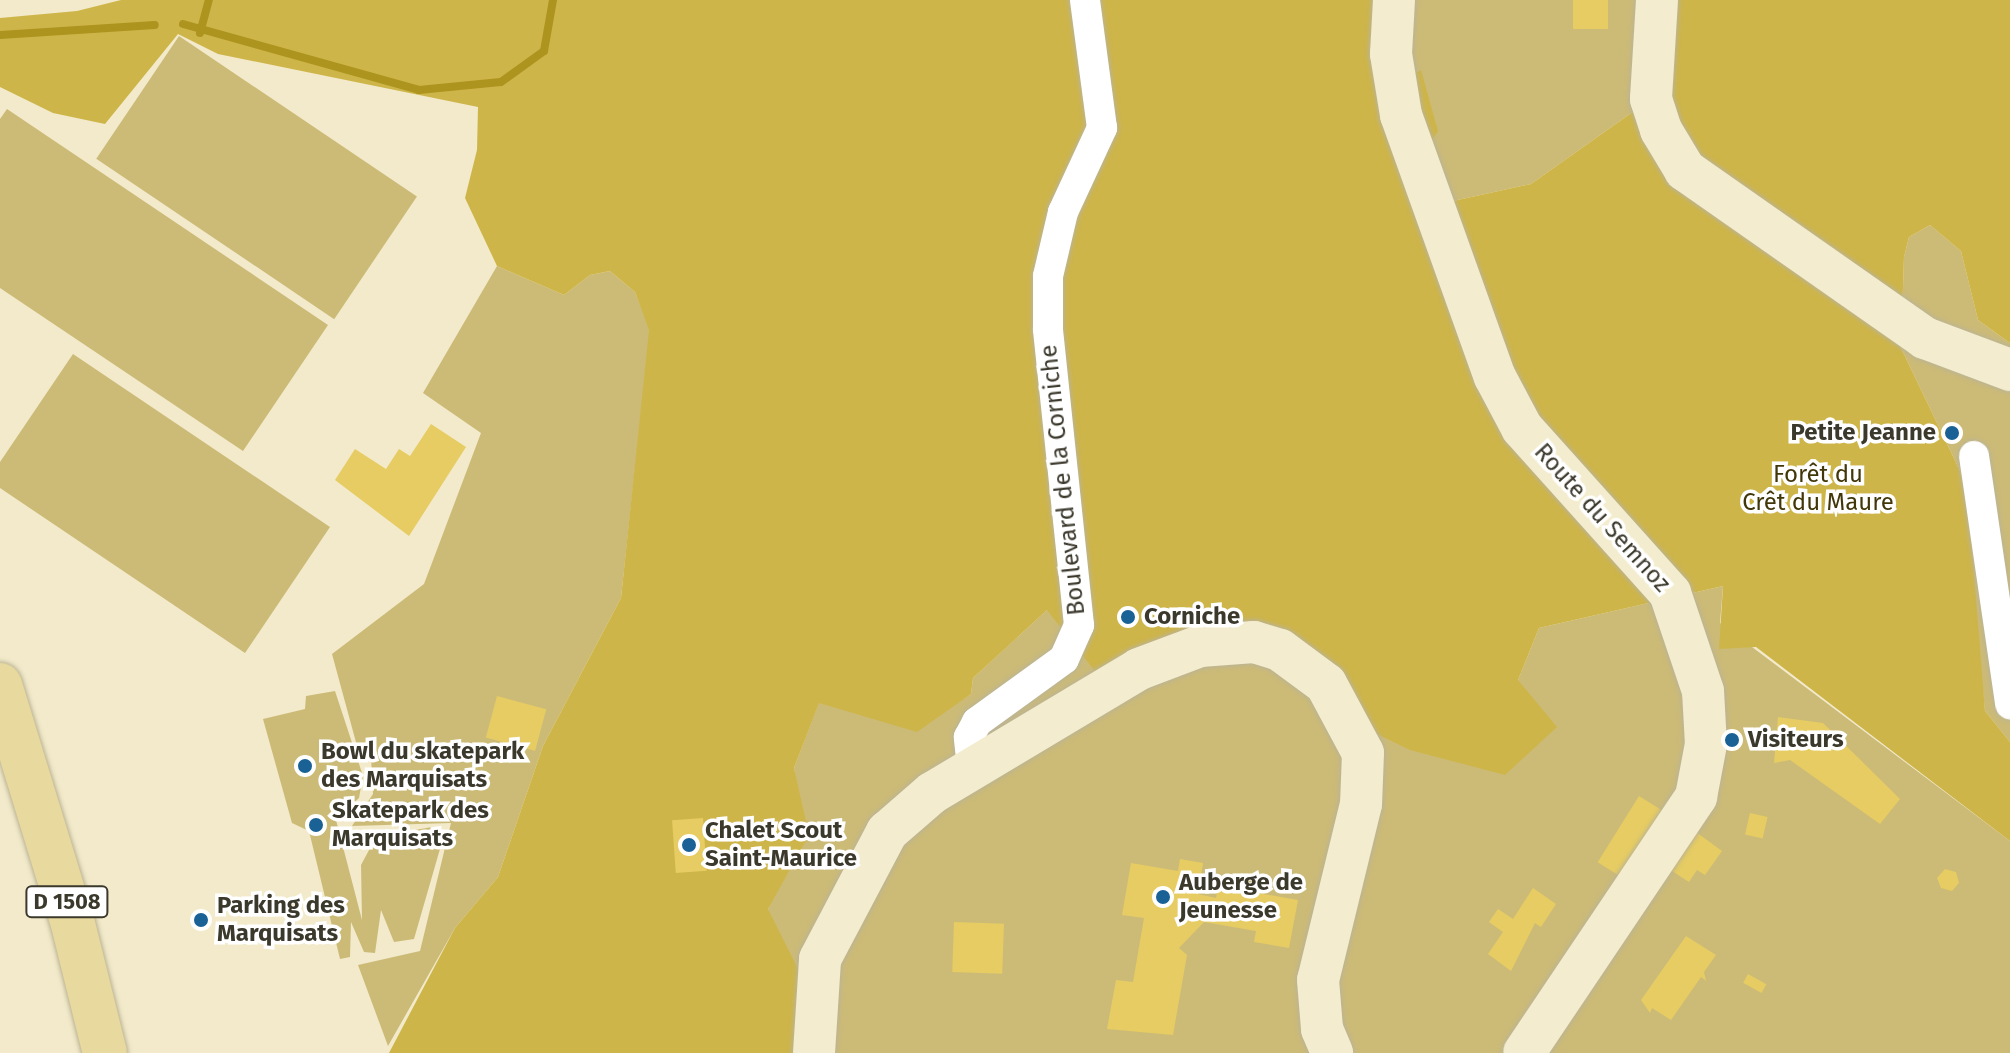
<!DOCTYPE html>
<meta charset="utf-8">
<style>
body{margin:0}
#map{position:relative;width:2010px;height:1053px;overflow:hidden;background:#f2eaca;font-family:"Fira Sans",sans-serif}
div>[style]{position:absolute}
.green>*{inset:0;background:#cb7;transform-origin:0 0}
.forest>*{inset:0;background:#ceb549}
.stream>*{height:8px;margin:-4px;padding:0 4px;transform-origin:4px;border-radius:4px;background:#ad941f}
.building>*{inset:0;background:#e6cc62;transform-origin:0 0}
.roads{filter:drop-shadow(0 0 2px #bbb495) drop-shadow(0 0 2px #bbb495)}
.street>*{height:30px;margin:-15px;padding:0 15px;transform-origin:15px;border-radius:15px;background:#fff}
.secondary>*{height:42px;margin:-21px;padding:0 21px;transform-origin:21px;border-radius:21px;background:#f3ecce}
.primary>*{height:44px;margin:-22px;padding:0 22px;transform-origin:22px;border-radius:22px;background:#e8d99e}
.dots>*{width:22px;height:22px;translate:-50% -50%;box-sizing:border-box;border:4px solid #fff;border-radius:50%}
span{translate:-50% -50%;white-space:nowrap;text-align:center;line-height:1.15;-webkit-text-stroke:7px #fff;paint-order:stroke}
.shield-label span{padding:2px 6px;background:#fff;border:2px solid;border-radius:6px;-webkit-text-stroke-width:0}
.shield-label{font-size:22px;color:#3b382c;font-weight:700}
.poi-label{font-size:24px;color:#3b382c;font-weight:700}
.right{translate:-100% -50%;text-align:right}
.left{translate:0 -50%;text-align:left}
.park-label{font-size:24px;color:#423709}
.street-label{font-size:24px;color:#3b382c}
</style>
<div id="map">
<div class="green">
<div style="clip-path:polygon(1406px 0,1657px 0,1651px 99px,1531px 184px,1444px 203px,1425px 150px,1421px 71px,1408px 78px)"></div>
<div style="left:179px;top:36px;width:287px;height:148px;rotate:34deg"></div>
<div style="clip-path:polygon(7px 109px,328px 325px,243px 451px,0 288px,0 119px)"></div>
<div style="clip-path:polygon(1930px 225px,1961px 251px,1978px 320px,2010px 343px,2010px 742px,1985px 711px,1960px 471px,1901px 348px,1904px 257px,1909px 237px)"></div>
<div style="clip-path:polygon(497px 266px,564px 295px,590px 275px,610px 271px,635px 292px,650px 330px,621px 598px,543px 746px,498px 877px,455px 928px,388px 1046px,358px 965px,420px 951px,451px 823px,352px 826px,373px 794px,371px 757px,357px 746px,332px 654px,424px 584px,481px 433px,423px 393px)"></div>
<div style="clip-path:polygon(73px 354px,330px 527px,245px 653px,0 488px,0 462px)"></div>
<div style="clip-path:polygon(1723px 586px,1720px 623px,2010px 841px,2010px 1053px,795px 1053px,768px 909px,784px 873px,798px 799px,794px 768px,819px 702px,957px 703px,971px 694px,973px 678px,1048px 609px,1189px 640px,1518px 680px,1539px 628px)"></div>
<div style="clip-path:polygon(335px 691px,363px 776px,359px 798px,336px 820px,362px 920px,361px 865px,376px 837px,432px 827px,444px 835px,414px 939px,394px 942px,381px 910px,375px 953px,364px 952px,351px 922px,350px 957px,340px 959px,309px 831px,292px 823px,263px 719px,305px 709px,306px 696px)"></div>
</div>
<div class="forest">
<div style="clip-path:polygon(121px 0,1406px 0,1409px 77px,1421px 70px,1438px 131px,1426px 150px,1444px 203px,1531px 184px,1651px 99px,1657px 0,2010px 0,2010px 343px,1978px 320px,1961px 251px,1930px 225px,1909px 237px,1904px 257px,1901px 348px,1960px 471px,1969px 510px,1985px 711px,2010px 742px,2010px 841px,1756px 647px,1719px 649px,1723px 586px,1539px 628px,1518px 680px,1557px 727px,1505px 775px,1410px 750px,1375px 733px,1295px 642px,1105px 684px,1047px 610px,973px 678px,971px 694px,917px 732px,819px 703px,794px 768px,809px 835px,768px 909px,799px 971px,795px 1053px,389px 1053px,455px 928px,498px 877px,543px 746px,621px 598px,649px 330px,635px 292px,610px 271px,590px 275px,564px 295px,497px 266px,465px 198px,477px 150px,478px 107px,218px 54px,178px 34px,105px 124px,53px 113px,0 87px,0 18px,77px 11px)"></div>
</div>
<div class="stream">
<div style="left:183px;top:24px;width:245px;rotate:15.6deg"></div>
<div style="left:419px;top:90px;width:82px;rotate:-5.6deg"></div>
<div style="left:501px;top:82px;width:53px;rotate:-35.8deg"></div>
<div style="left:544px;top:51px;width:52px;rotate:-80deg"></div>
<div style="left:200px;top:33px;width:34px;rotate:-75deg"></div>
<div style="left:0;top:35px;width:155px;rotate:-3.7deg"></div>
</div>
<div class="building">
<div style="left:1573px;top:0;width:35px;height:29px"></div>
<div style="clip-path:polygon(431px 424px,466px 447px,409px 536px,335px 480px,355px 449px,386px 469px,399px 449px,410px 456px)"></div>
<div style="left:1131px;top:607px;width:15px;height:15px;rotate:62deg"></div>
<div style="left:497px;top:696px;width:51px;height:43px;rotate:15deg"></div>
<div style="clip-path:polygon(1778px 717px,1823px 723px,1900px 799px,1880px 824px,1790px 760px,1774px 763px)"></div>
<div style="left:1639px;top:796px;width:36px;height:78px;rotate:32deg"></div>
<div style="left:1750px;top:813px;width:18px;height:22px;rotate:13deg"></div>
<div style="left:703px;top:818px;width:53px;height:31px;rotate:86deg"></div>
<div style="clip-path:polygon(1696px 832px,1722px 851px,1705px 875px,1697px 870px,1689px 882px,1669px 869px)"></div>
<div style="clip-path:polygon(1180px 859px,1203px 863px,1198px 894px,1216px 898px,1218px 886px,1298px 900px,1289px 948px,1254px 942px,1256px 931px,1204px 922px,1179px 948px,1187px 955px,1173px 1035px,1107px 1029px,1116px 980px,1133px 982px,1144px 918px,1122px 915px,1131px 863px,1178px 871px)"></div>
<div style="clip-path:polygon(1945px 869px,1956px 872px,1959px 883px,1952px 891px,1941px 888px,1937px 878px)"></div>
<div style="clip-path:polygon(1533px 888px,1556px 904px,1541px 927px,1535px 923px,1511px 971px,1488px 954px,1503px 932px,1489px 922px,1498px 909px,1513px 919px)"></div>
<div style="left:954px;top:922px;width:50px;height:50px;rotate:2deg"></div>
<div style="clip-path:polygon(1686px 936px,1716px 955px,1704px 972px,1706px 981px,1701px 977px,1671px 1020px,1652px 1008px,1650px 1013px,1641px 1000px)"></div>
<div style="left:1748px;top:974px;width:21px;height:10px;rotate:29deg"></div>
</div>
<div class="roads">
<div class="street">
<div style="left:1974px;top:456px;width:251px;rotate:81.7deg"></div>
<div style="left:972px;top:768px;width:31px;rotate:-96deg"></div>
<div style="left:969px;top:737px;width:17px;rotate:-62deg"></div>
<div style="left:977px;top:722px;width:107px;rotate:-35.9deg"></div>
<div style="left:1064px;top:659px;width:37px;rotate:-66deg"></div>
<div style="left:1079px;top:625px;width:298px;rotate:-96deg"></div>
<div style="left:1048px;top:329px;width:53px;rotate:-90deg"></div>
<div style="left:1048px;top:276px;width:66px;rotate:-76.8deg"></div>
<div style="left:1063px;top:212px;width:93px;rotate:-65.1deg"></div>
<div style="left:1102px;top:128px;width:129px;rotate:-97.6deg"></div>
</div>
<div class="secondary">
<div style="left:1394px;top:0;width:54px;rotate:93.2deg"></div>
<div style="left:1391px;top:54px;width:62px;rotate:80.7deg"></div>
<div style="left:1401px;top:115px;width:278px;rotate:70.3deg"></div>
<div style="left:1495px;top:377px;width:58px;rotate:62.1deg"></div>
<div style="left:1522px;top:428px;width:222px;rotate:48.1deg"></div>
<div style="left:1670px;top:593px;width:103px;rotate:71.4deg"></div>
<div style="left:1703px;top:691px;width:53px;rotate:86.8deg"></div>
<div style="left:1706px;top:744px;width:54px;rotate:100.7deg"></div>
<div style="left:1696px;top:797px;width:308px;rotate:123.9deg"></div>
<div style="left:1657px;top:0;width:99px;rotate:93.5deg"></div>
<div style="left:1651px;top:99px;width:33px;rotate:72deg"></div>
<div style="left:1661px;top:130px;width:47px;rotate:59deg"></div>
<div style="left:1685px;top:170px;width:293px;rotate:35deg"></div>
<div style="left:1925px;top:338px;width:91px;rotate:20.6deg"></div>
<div style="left:814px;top:1053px;width:94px;rotate:-86.3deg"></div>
<div style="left:820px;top:959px;width:144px;rotate:-62.2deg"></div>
<div style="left:887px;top:832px;width:60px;rotate:-40.9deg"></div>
<div style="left:932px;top:793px;width:241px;rotate:-30.9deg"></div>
<div style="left:1139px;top:669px;width:65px;rotate:-20.7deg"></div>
<div style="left:1200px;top:646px;width:54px;rotate:-4.2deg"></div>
<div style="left:1254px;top:642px;width:27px;rotate:17deg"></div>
<div style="left:1280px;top:650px;width:57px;rotate:36.5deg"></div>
<div style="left:1326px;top:684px;width:78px;rotate:61.8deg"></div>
<div style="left:1363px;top:753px;width:51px;rotate:92.2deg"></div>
<div style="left:1361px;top:804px;width:181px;rotate:103.7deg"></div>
<div style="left:1318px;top:980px;width:49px;rotate:85.3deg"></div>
<div style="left:1322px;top:1029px;width:26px;rotate:67deg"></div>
</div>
<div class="primary">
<div style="left:0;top:685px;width:246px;rotate:73deg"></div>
<div style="left:72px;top:920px;width:137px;rotate:76.1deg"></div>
</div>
</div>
<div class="dots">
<div style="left:1952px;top:433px;background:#1a6195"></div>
<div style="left:1128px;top:617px;background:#1a6195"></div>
<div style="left:1732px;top:740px;background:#1a6195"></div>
<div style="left:305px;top:766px;background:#1a6195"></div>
<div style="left:316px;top:825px;background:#1a6195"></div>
<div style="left:689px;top:845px;background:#1a6195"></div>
<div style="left:1163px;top:897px;background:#1a6195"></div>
<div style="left:201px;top:920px;background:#1a6195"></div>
</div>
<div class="shield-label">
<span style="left:67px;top:902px">D 1508</span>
</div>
<div class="poi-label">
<span class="right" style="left:1936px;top:433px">Petite Jeanne</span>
<span class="left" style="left:1144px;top:617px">Corniche</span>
<span class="left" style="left:1748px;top:740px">Visiteurs</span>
<span class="left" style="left:321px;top:766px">Bowl du skatepark<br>des Marquisats</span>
<span class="left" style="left:332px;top:825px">Skatepark des<br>Marquisats</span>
<span class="left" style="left:705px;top:845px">Chalet Scout<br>Saint-Maurice</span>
<span class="left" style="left:1179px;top:897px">Auberge de<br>Jeunesse</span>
<span class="left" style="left:217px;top:920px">Parking des<br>Marquisats</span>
</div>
<div class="park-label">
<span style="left:1818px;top:489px">Forêt du<br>Crêt du Maure</span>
</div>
<div class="street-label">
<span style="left:1063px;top:480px;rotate:-96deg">Boulevard de la Corniche</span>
<span style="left:1602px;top:518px;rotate:48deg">Route du Semnoz</span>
</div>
</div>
